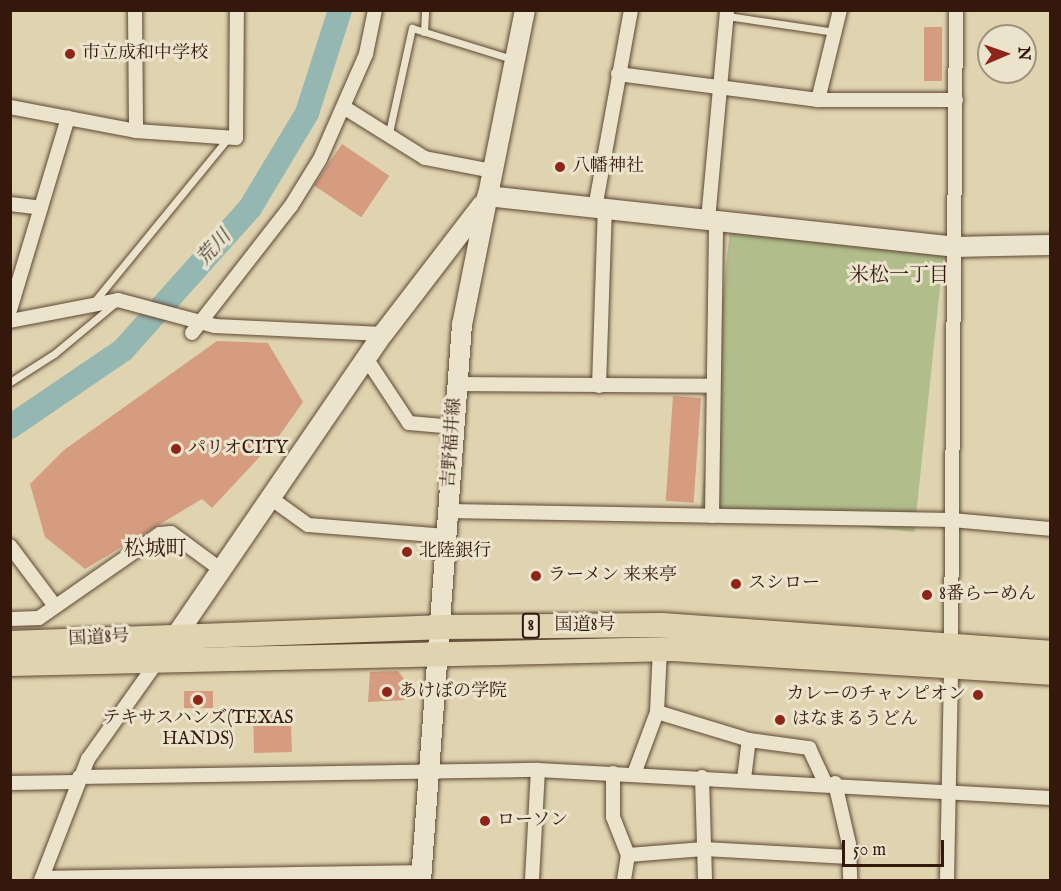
<!DOCTYPE html>
<meta charset="utf-8">
<style>
body{margin:0}
#map{position:relative;width:1061px;height:891px;overflow:hidden;background:#e0d4b0;font-family:"IM FELL English","Noto Serif JP",serif}
div>[style]{position:absolute}
.green>*{inset:0;background:#b2bd8c;transform-origin:0 0}
.river>*{height:24px;margin:-12px;padding:0 12px;transform-origin:12px;border-radius:12px;background:#95b7b2}
.building>*{inset:0;background:#d59c80;transform-origin:0 0}
.roads{filter:drop-shadow(0 0 2px #5e4734) drop-shadow(0 0 2px #5e4734)}
.lane>*{height:7px;margin:-3.5px;padding:0 3.5px;transform-origin:3.5px;border-radius:3.5px;background:#ebe3cc}
.street>*{height:14px;margin:-7px;padding:0 7px;transform-origin:7px;border-radius:7px;background:#ebe3cc}
.secondary>*{height:20px;margin:-10px;padding:0 10px;transform-origin:10px;border-radius:10px;background:#ebe3cc}
.highway>*{height:24px;margin:-12px;padding:0 12px;transform-origin:12px;border-radius:12px;background:#e0d4b0}
.dots>*{width:16px;height:16px;translate:-50% -50%;box-sizing:border-box;border:3px solid #ebe3cc;border-radius:50%}
span{translate:-50% -50%;white-space:nowrap;text-align:center;line-height:1.15;-webkit-text-stroke:6px #ebe3cc;paint-order:stroke}
.shield-label span{padding:2px 4px;background:#ebe3cc;border:2px solid;border-radius:4px;-webkit-text-stroke-width:0}
.shield-label{font-size:16px;color:#33180b;font-weight:700}
.poi-label{font-size:18px;color:#33180b}
.left{translate:0 -50%;text-align:left}
.right{translate:-100% -50%;text-align:right}
.street-label{font-size:18px;color:#33180b}
.water-label{font-size:20px;color:#50483d;font-style:italic}
.neighbourhood-label{font-size:20px;color:#33180b}
.quarter-label{font-size:21px;color:#33180b}
.frame{position:absolute;inset:0;border:12px solid #33180b;pointer-events:none}
.north{position:absolute;left:977px;top:24px;width:60px;height:60px;box-sizing:border-box;background:#ebe3cc;border:2px solid #a1927f;border-radius:50%;rotate:88deg;font-size:16px;font-weight:700;line-height:24px;text-align:center;color:#33180b}
.north::after{content:'';display:block;margin:auto;width:21px;height:27px;background:#8f2418;clip-path:polygon(50% 0,100% 100%,50% 72%,0 100%)}
.scale{position:absolute;left:842px;top:840px;width:102px;height:27px;box-sizing:border-box;border:3px solid #33180b;border-top:0;padding-left:8px;font-size:18px;line-height:21px;white-space:nowrap;color:#33180b;-webkit-text-stroke:4px #ebe3cc;paint-order:stroke}
</style>
<div id="map">
<div class="green">
<div style="left:730px;top:229px;width:215px;height:282px;rotate:6deg"></div>
</div>
<div class="river">
<div style="left:10px;top:427px;width:137px;rotate:-34.3deg"></div>
<div style="left:123px;top:350px;width:191px;rotate:-48.2deg"></div>
<div style="left:250px;top:208px;width:111px;rotate:-59deg"></div>
<div style="left:307px;top:113px;width:108px;rotate:-72.2deg"></div>
</div>
<div class="building">
<div style="left:924px;top:27px;width:18px;height:54px"></div>
<div style="left:342px;top:144px;width:57px;height:50px;rotate:34deg"></div>
<div style="clip-path:polygon(217px 341px,268px 343px,303px 402px,279px 436px,212px 508px,202px 499px,85px 569px,45px 537px,30px 484px,64px 450px)"></div>
<div style="left:673px;top:396px;width:28px;height:105px;rotate:4deg"></div>
<div style="clip-path:polygon(398px 671px,407px 683px,407px 700px,368px 702px,370px 672px)"></div>
<div style="left:213px;top:691px;width:17px;height:29px;rotate:90deg"></div>
<div style="clip-path:polygon(277px 710px,291px 726px,292px 752px,254px 753px,253px 711px)"></div>
</div>
<div class="roads">
<div class="lane">
<div style="left:727px;top:16px;width:109px;rotate:8.4deg"></div>
<div style="left:424px;top:32px;width:22px;rotate:-87deg"></div>
<div style="left:388px;top:137px;width:112px;rotate:-77.6deg"></div>
<div style="left:412px;top:28px;width:105px;rotate:17.2deg"></div>
<div style="left:93px;top:303px;width:212px;rotate:-50.7deg"></div>
<div style="left:10px;top:382px;width:52px;rotate:-32.5deg"></div>
<div style="left:54px;top:354px;width:78px;rotate:-39.8deg"></div>
</div>
<div class="street">
<div style="left:135px;top:10px;width:121px;rotate:89.5deg"></div>
<div style="left:618px;top:74px;width:202px;rotate:7.4deg"></div>
<div style="left:818px;top:100px;width:138px"></div>
<div style="left:818px;top:100px;width:93px;rotate:-76.3deg"></div>
<div style="left:10px;top:107px;width:128px;rotate:10.8deg"></div>
<div style="left:136px;top:131px;width:100px;rotate:4deg"></div>
<div style="left:236px;top:138px;width:128px;rotate:-89.6deg"></div>
<div style="left:345px;top:108px;width:94px;rotate:32deg"></div>
<div style="left:425px;top:158px;width:68px;rotate:11deg"></div>
<div style="left:10px;top:204px;width:31px;rotate:7deg"></div>
<div style="left:595px;top:208px;width:201px;rotate:-79.7deg"></div>
<div style="left:708px;top:220px;width:211px;rotate:-84.8deg"></div>
<div style="left:10px;top:310px;width:201px;rotate:-73.2deg"></div>
<div style="left:10px;top:321px;width:110px;rotate:-11deg"></div>
<div style="left:118px;top:300px;width:100px;rotate:15deg"></div>
<div style="left:215px;top:326px;width:168px;rotate:2.7deg"></div>
<div style="left:192px;top:333px;width:161px;rotate:-52.1deg"></div>
<div style="left:291px;top:206px;width:55px;rotate:-58.3deg"></div>
<div style="left:320px;top:159px;width:115px;rotate:-66.3deg"></div>
<div style="left:366px;top:54px;width:45px;rotate:-78.4deg"></div>
<div style="left:366px;top:358px;width:78px;rotate:56.5deg"></div>
<div style="left:409px;top:423px;width:46px;rotate:5deg"></div>
<div style="left:457px;top:384px;width:256px;rotate:0.4deg"></div>
<div style="left:599px;top:386px;width:177px;rotate:-88.1deg"></div>
<div style="left:269px;top:497px;width:48px;rotate:35.7deg"></div>
<div style="left:308px;top:525px;width:139px;rotate:4.5deg"></div>
<div style="left:449px;top:511px;width:503px;rotate:1.03deg"></div>
<div style="left:952px;top:520px;width:98px;rotate:5.2deg"></div>
<div style="left:712px;top:516px;width:295px;rotate:-89.2deg"></div>
<div style="left:10px;top:546px;width:75px;rotate:53.1deg"></div>
<div style="left:10px;top:619px;width:29px;rotate:-2deg"></div>
<div style="left:39px;top:618px;width:147px;rotate:-34.8deg"></div>
<div style="left:160px;top:534px;width:11px;rotate:-5deg"></div>
<div style="left:171px;top:533px;width:61px;rotate:36.3deg"></div>
<div style="left:951px;top:643px;width:633px;rotate:-89.55deg"></div>
<div style="left:657px;top:712px;width:96px;rotate:16.9deg"></div>
<div style="left:749px;top:740px;width:61px;rotate:7.6deg"></div>
<div style="left:809px;top:748px;width:38px;rotate:65deg"></div>
<div style="left:613px;top:773px;width:44px;rotate:90deg"></div>
<div style="left:613px;top:817px;width:41px;rotate:68.5deg"></div>
<div style="left:628px;top:855px;width:76px;rotate:-4.5deg"></div>
<div style="left:704px;top:849px;width:145px;rotate:3.2deg"></div>
<div style="left:634px;top:774px;width:66px;rotate:-69.6deg"></div>
<div style="left:657px;top:712px;width:63px;rotate:-87.3deg"></div>
<div style="left:79px;top:777px;width:459px;rotate:-0.9deg"></div>
<div style="left:538px;top:770px;width:513px;rotate:3.13deg"></div>
<div style="left:702px;top:777px;width:103px;rotate:88.3deg"></div>
<div style="left:744px;top:779px;width:39px;rotate:-83deg"></div>
<div style="left:10px;top:783px;width:66px;rotate:-0.9deg"></div>
<div style="left:835px;top:783px;width:63px;rotate:77.1deg"></div>
<div style="left:849px;top:844px;width:36px;rotate:88deg"></div>
<div style="left:42px;top:878px;width:380px;rotate:-0.9deg"></div>
<div style="left:41px;top:880px;width:130px;rotate:-68.8deg"></div>
<div style="left:88px;top:759px;width:123px;rotate:-54.6deg"></div>
<div style="left:532px;top:880px;width:110px;rotate:-86.9deg"></div>
<div style="left:624px;top:880px;width:25px;rotate:-81deg"></div>
<div style="left:947px;top:880px;width:216px;rotate:-88.9deg"></div>
</div>
<div class="secondary">
<div style="left:487px;top:196px;width:470px;rotate:6.2deg"></div>
<div style="left:954px;top:247px;width:96px;rotate:-1.2deg"></div>
<div style="left:169px;top:646px;width:378px;rotate:-55.6deg"></div>
<div style="left:383px;top:334px;width:163px;rotate:-52.5deg"></div>
<div style="left:421px;top:880px;width:557px;rotate:-85.78deg"></div>
<div style="left:462px;top:325px;width:321px;rotate:-78.7deg"></div>
</div>
<div class="highway">
<div style="left:10px;top:643px;width:429px;rotate:-2.1deg"></div>
<div style="left:439px;top:627px;width:223px;rotate:-0.5deg"></div>
<div style="left:662px;top:625px;width:389px;rotate:4.1deg"></div>
<div style="left:10px;top:664px;width:663px;rotate:-1.3deg"></div>
<div style="left:673px;top:649px;width:378px;rotate:3.6deg"></div>
</div>
</div>
<div class="dots">
<div style="left:70px;top:54px;background:#8f2418"></div>
<div style="left:560px;top:167px;background:#8f2418"></div>
<div style="left:176px;top:449px;background:#8f2418"></div>
<div style="left:407px;top:552px;background:#8f2418"></div>
<div style="left:536px;top:576px;background:#8f2418"></div>
<div style="left:736px;top:584px;background:#8f2418"></div>
<div style="left:927px;top:595px;background:#8f2418"></div>
<div style="left:387px;top:692px;background:#8f2418"></div>
<div style="left:978px;top:695px;background:#8f2418"></div>
<div style="left:198px;top:700px;background:#8f2418"></div>
<div style="left:780px;top:720px;background:#8f2418"></div>
<div style="left:485px;top:821px;background:#8f2418"></div>
</div>
<div class="shield-label">
<span style="left:531px;top:626px">8</span>
</div>
<div class="poi-label">
<span class="left" style="left:82px;top:54px">市立成和中学校</span>
<span class="left" style="left:572px;top:167px">八幡神社</span>
<span class="left" style="left:188px;top:449px">パリオCITY</span>
<span class="left" style="left:419px;top:552px">北陸銀行</span>
<span class="left" style="left:548px;top:576px">ラーメン 来来亭</span>
<span class="left" style="left:748px;top:584px">スシロー</span>
<span class="left" style="left:939px;top:595px">8番らーめん</span>
<span class="left" style="left:399px;top:692px">あけぼの学院</span>
<span class="right" style="left:966px;top:695px">カレーのチャンピオン</span>
<span style="left:198px;top:730px">テキサスハンズ(TEXAS<br>HANDS)</span>
<span class="left" style="left:792px;top:720px">はなまるうどん</span>
<span class="left" style="left:497px;top:821px">ローソン</span>
</div>
<div class="street-label">
<span style="left:453px;top:443px;rotate:-86deg">吉野福井線</span>
<span style="left:585px;top:626px">国道8号</span>
<span style="left:99px;top:639px;rotate:-3deg">国道8号</span>
</div>
<div class="water-label">
<span style="left:214px;top:248px;rotate:-48deg">荒川</span>
</div>
<div class="neighbourhood-label">
<span style="left:899px;top:275px">米松一丁目</span>
</div>
<div class="quarter-label">
<span style="left:155px;top:550px">松城町</span>
</div>
<div class="frame"></div>
<div class="north">N</div>
<div class="scale">50 m</div>
</div>
